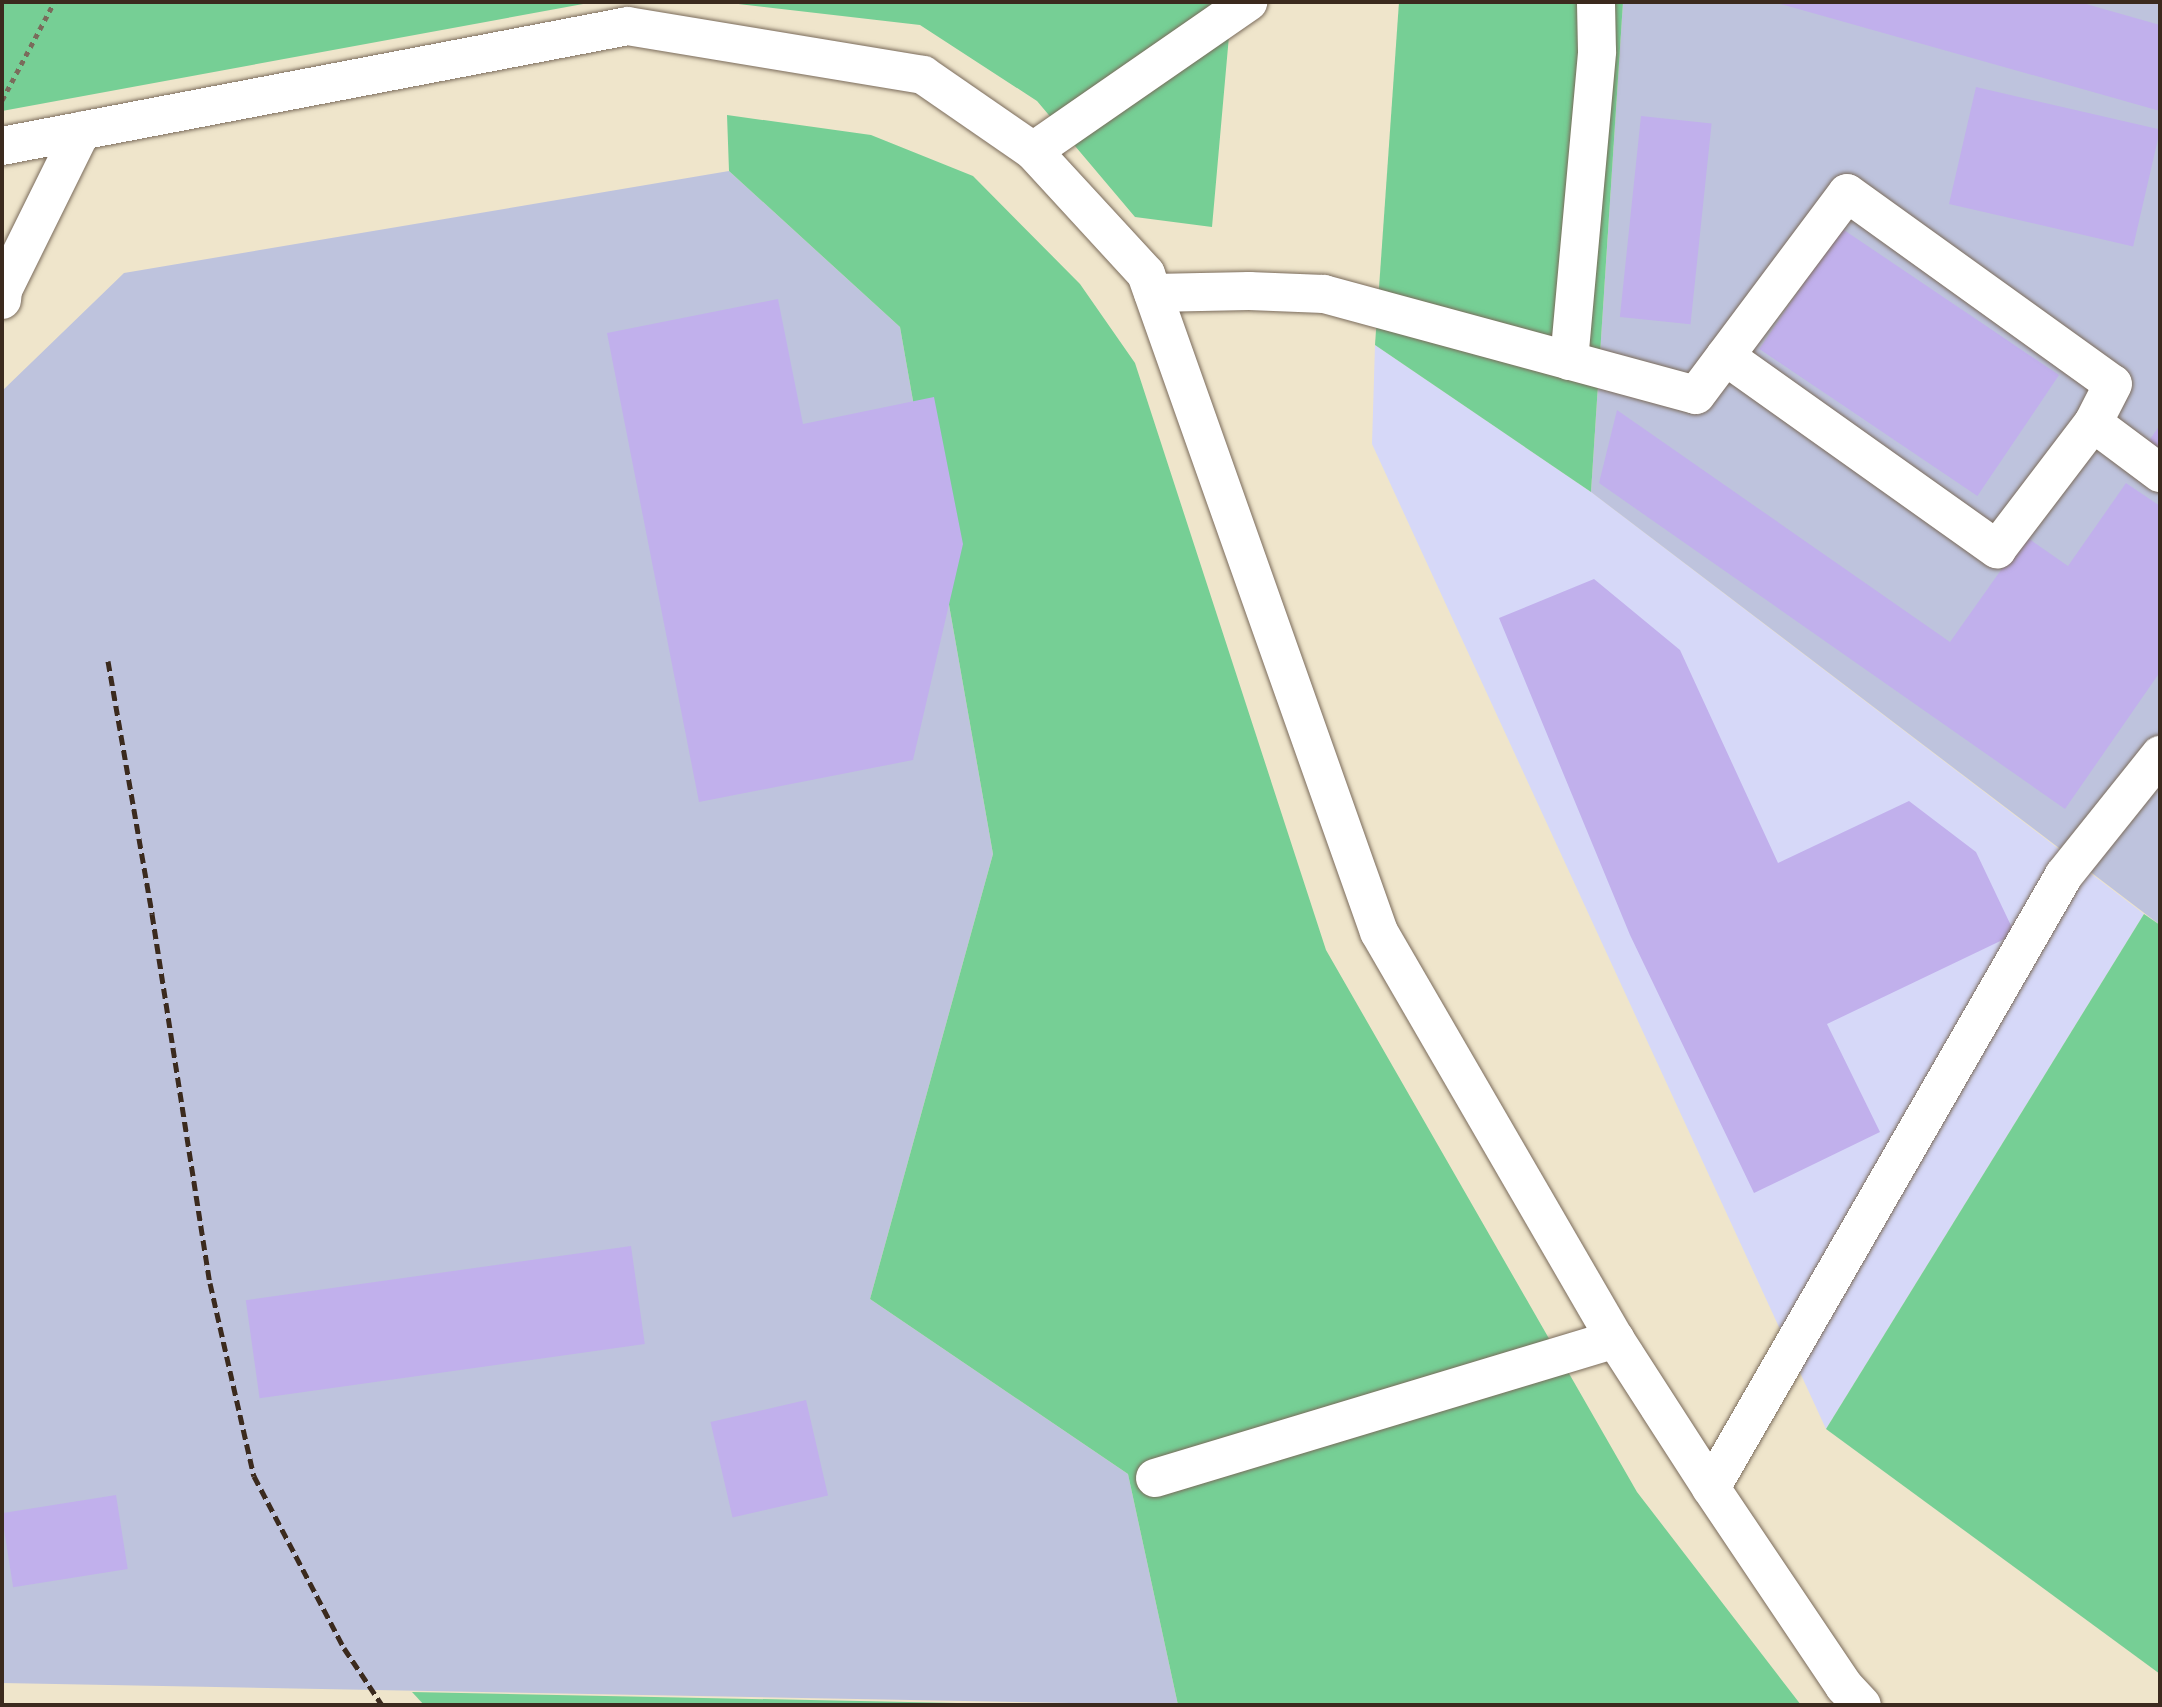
<!DOCTYPE html>
<style>
body{margin:0}
#map{position:relative;width:2162px;height:1707px;overflow:hidden;background:#efe5cb;font-family:Pangolin,sans-serif}
div>[style]{position:absolute}
.built>*{inset:0;background:#d6d8f8}
.industrial>*{inset:0;background:#bec3dd}
.green>*{inset:0;background:#76cf95}
.building>*{inset:0;background:#c1b0ec;transform-origin:0 0}
.path>*{height:4.5px;margin-top:-2.25px;transform-origin:0;background:repeating-linear-gradient(90deg,#7a6b5b 0 5px,transparent 0 10px)}
.roads{filter:drop-shadow(0 0 2px #7a6b5b) drop-shadow(0 0 2px #7a6b5b)}
.minor>*{height:38px;margin:-19px;padding:0 19px;transform-origin:19px;border-radius:19px;background:#fff}
.rail>*{height:5px;margin-top:-2.5px;transform-origin:0;background:repeating-linear-gradient(90deg,#3b2a1e 0 10px,transparent 0 15px)}
span{translate:-50% -50%;white-space:nowrap;text-align:center;line-height:1.15;-webkit-text-stroke:5px #f6f6f2;paint-order:stroke}
.frame{position:absolute;inset:0;border:4px solid #3b2a1e;pointer-events:none}
</style>
<div id="map">
<div class="built">
<div style="clip-path:polygon(1375px 345px,1591px 492px,2144px 914px,1826px 1429px,1372px 444px)"></div>
</div>
<div class="industrial">
<div style="clip-path:polygon(1623px 2px,2160px 2px,2160px 925px,1591px 492px)"></div>
<div style="clip-path:polygon(729px 171px,900px 327px,993px 854px,870px 1299px,1128px 1474px,1178px 1705px,2px 1683px,2px 391px,124px 273px)"></div>
</div>
<div class="green">
<div style="clip-path:polygon(2px 2px,594px 2px,2px 111px)"></div>
<div style="clip-path:polygon(721px 2px,1232px 2px,1212px 227px,1135px 217px,1037px 101px,920px 25px)"></div>
<div style="clip-path:polygon(1399px 2px,1623px 2px,1591px 492px,1375px 345px)"></div>
<div style="clip-path:polygon(727px 115px,871px 135px,973px 176px,1080px 284px,1135px 363px,1326px 950px,1637px 1492px,1801px 1705px,1178px 1705px,1128px 1474px,870px 1299px,993px 854px,900px 327px,729px 171px)"></div>
<div style="clip-path:polygon(2144px 914px,2160px 925px,2160px 1674px,1826px 1429px)"></div>
<div style="clip-path:polygon(412px 1692px,1051px 1705px,424px 1705px)"></div>
</div>
<div class="building">
<div style="clip-path:polygon(1774px 2px,2079px 2px,2160px 25px,2160px 111px)"></div>
<div style="left:1976px;top:87px;width:189px;height:120px;rotate:13deg"></div>
<div style="left:1641px;top:116px;width:71px;height:202px;rotate:6deg"></div>
<div style="left:1841px;top:228px;width:263px;height:146px;rotate:34deg"></div>
<div style="clip-path:polygon(778px 299px,803px 424px,934px 397px,963px 544px,913px 760px,699px 802px,607px 333px)"></div>
<div style="clip-path:polygon(1617px 410px,1950px 642px,2025px 536px,2068px 566px,2126px 483px,2160px 506px,2160px 672px,2065px 809px,1599px 483px)"></div>
<div style="clip-path:polygon(2160px 425px,2160px 455px,2146px 445px)"></div>
<div style="clip-path:polygon(1594px 579px,1680px 650px,1778px 863px,1909px 801px,1976px 852px,2015px 934px,1827px 1024px,1880px 1132px,1754px 1193px,1630px 935px,1499px 618px)"></div>
<div style="left:631px;top:1246px;width:99px;height:389px;rotate:82deg"></div>
<div style="left:806px;top:1400px;width:98px;height:98px;rotate:77deg"></div>
<div style="left:116px;top:1495px;width:75px;height:116px;rotate:81deg"></div>
</div>
<div class="path">
<div style="left:2px;top:100px;width:111px;rotate:-62deg"></div>
</div>
<div class="roads">
<div class="minor">
<div style="left:2px;top:146px;width:637px;rotate:-10.85deg"></div>
<div style="left:628px;top:26px;width:299px;rotate:9.4deg"></div>
<div style="left:923px;top:75px;width:134px;rotate:34.6deg"></div>
<div style="left:1033px;top:151px;width:167px;rotate:47.4deg"></div>
<div style="left:1146px;top:274px;width:698px;rotate:70.5deg"></div>
<div style="left:1379px;top:932px;width:470px;rotate:59.9deg"></div>
<div style="left:1615px;top:1339px;width:177px;rotate:57.2deg"></div>
<div style="left:1711px;top:1488px;width:239px;rotate:56.1deg"></div>
<div style="left:1844px;top:1686px;width:26px;rotate:47deg"></div>
<div style="left:1033px;top:151px;width:262px;rotate:-34.7deg"></div>
<div style="left:1153px;top:293px;width:96px;rotate:-1.2deg"></div>
<div style="left:1249px;top:291px;width:75px;rotate:2.3deg"></div>
<div style="left:1324px;top:294px;width:385px;rotate:15.2deg"></div>
<div style="left:1696px;top:395px;width:252px;rotate:-53.2deg"></div>
<div style="left:1847px;top:193px;width:327px;rotate:35.7deg"></div>
<div style="left:2113px;top:384px;width:44px;rotate:117.1deg"></div>
<div style="left:2093px;top:423px;width:84px;rotate:36.7deg"></div>
<div style="left:2px;top:300px;width:10px;rotate:-84deg"></div>
<div style="left:3px;top:290px;width:178px;rotate:-63.7deg"></div>
<div style="left:1725px;top:356px;width:334px;rotate:35.4deg"></div>
<div style="left:1997px;top:549px;width:158px;rotate:-52.7deg"></div>
<div style="left:1569px;top:361px;width:311px;rotate:-84.8deg"></div>
<div style="left:1597px;top:51px;width:49px;rotate:-91.2deg"></div>
<div style="left:1155px;top:1478px;width:481px;rotate:-16.8deg"></div>
<div style="left:1711px;top:1488px;width:707px;rotate:-60.06deg"></div>
<div style="left:2064px;top:875px;width:154px;rotate:-51.3deg"></div>
</div>
</div>
<div class="rail">
<div style="left:108px;top:661px;width:257px;rotate:80.1deg"></div>
<div style="left:152px;top:914px;width:374px;rotate:81.1deg"></div>
<div style="left:210px;top:1283px;width:198px;rotate:77.2deg"></div>
<div style="left:254px;top:1476px;width:194px;rotate:62.4deg"></div>
<div style="left:344px;top:1648px;width:69px;rotate:56.3deg"></div>
</div>
<div class="frame"></div>
</div>
